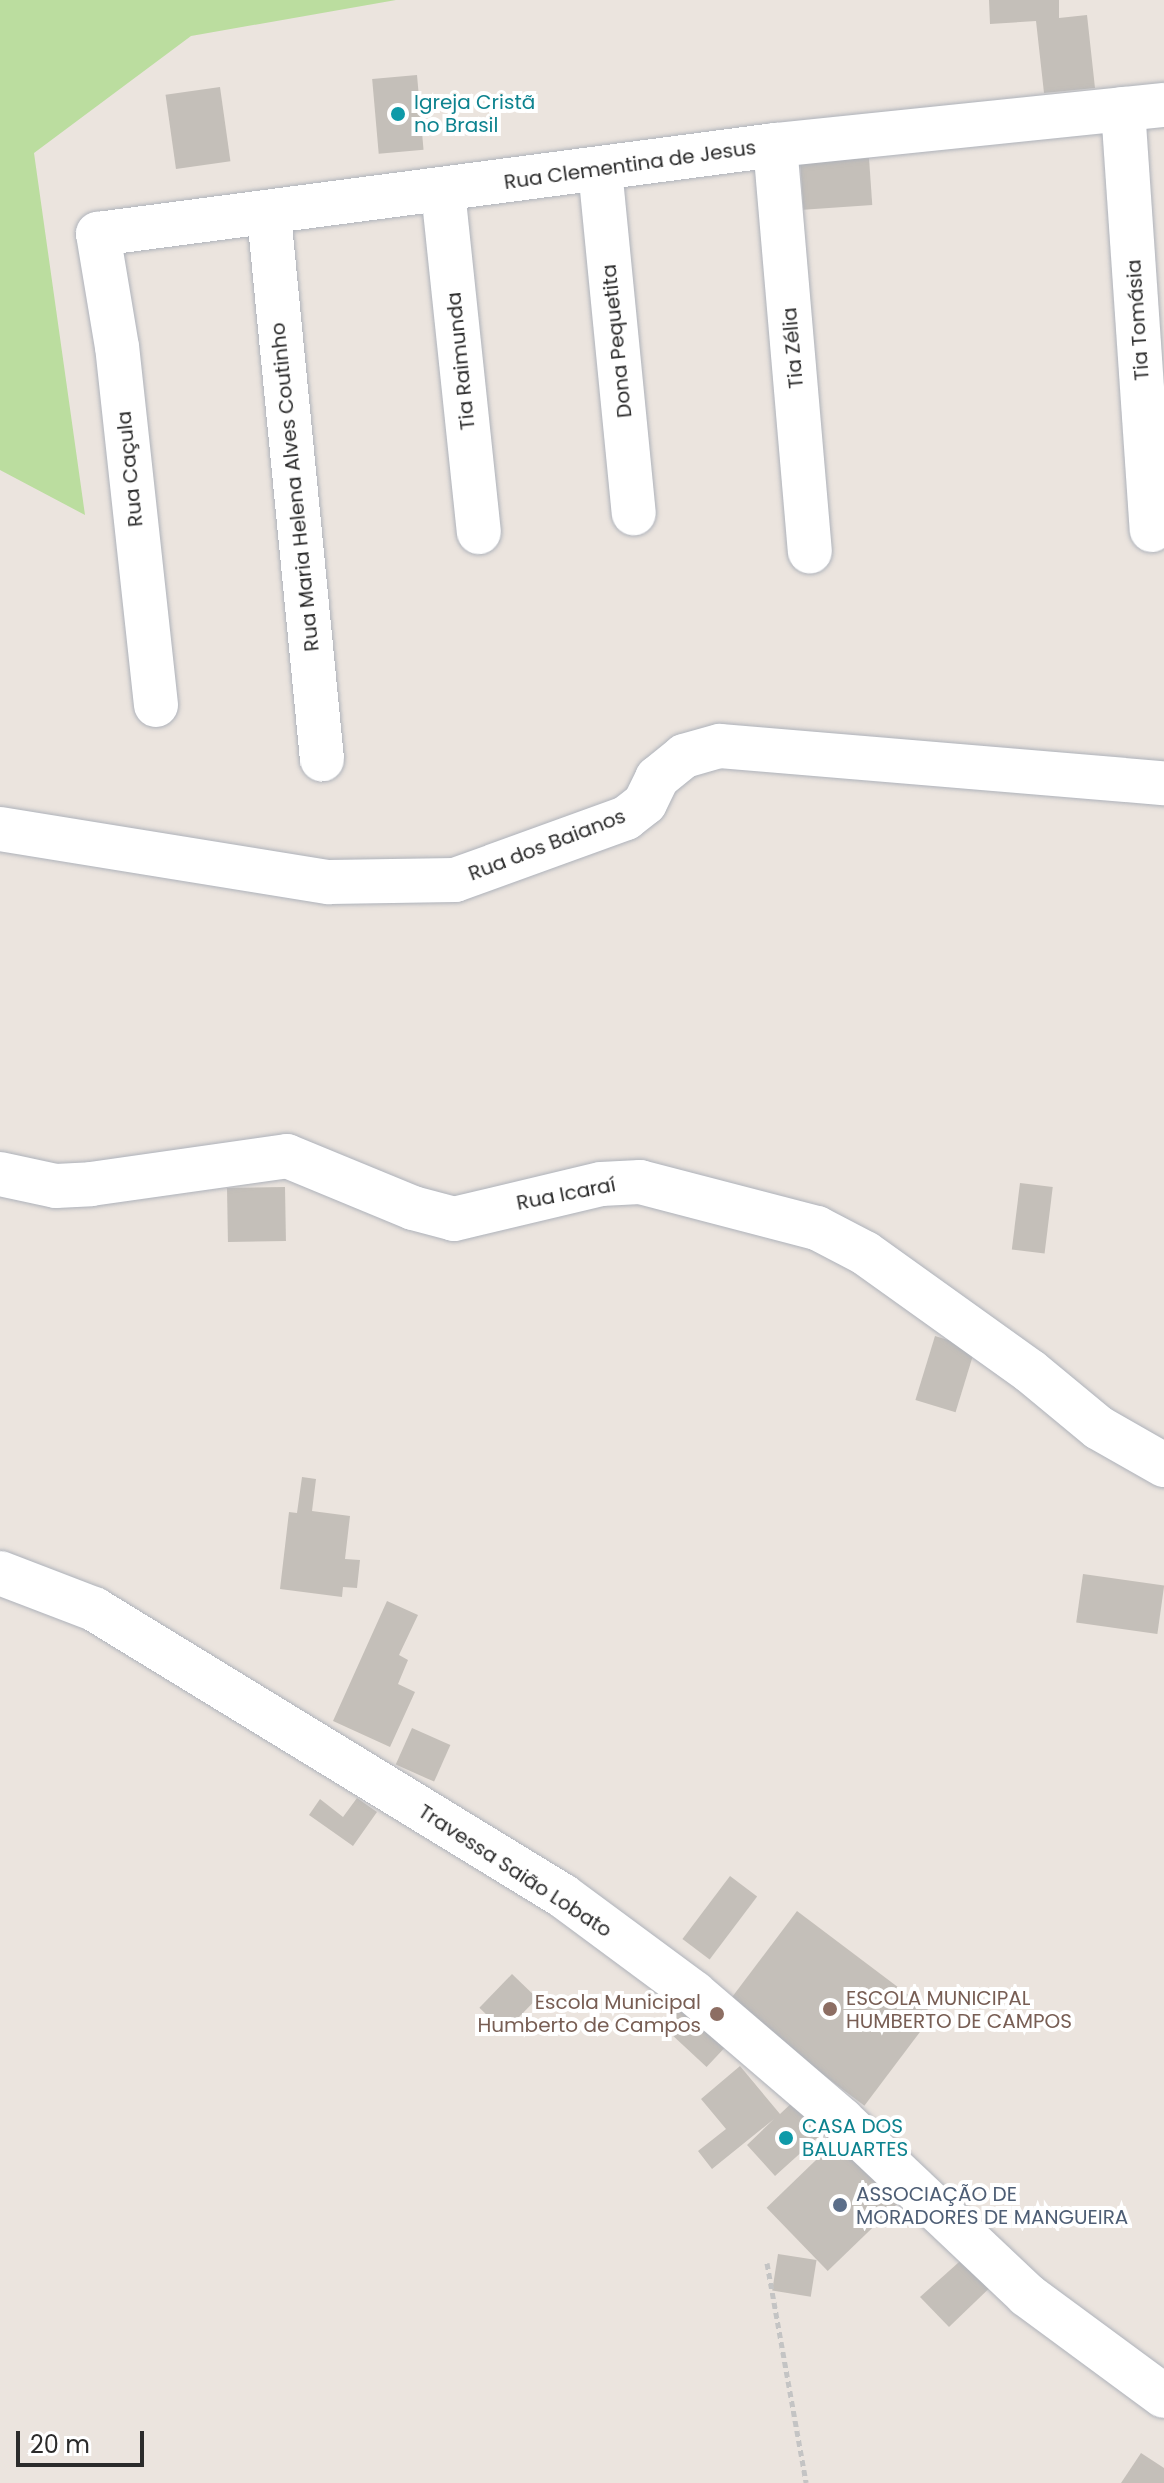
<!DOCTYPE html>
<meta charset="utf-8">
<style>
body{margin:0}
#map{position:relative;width:1164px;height:2483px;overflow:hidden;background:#ebe4de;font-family:Poppins,sans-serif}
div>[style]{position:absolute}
.green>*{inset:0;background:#bbdd9f}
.building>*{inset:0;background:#c4bfb9;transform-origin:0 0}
.path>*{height:5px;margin-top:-2.5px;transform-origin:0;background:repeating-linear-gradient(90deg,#c4c4c4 0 6px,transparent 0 10px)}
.roads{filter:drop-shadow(0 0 2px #aeb2ba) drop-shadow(0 0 2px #aeb2ba)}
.minor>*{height:44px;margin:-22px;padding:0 22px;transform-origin:22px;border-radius:22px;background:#fff}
.dots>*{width:22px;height:22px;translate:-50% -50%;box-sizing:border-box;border:4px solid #fff;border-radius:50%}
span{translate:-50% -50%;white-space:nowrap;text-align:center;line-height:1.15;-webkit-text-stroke:8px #fff;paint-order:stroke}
.culture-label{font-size:20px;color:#0d838f}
.left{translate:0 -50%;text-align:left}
.street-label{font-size:20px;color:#2b2b2b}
.education-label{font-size:20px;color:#785e54}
.right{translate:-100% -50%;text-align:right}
.service-label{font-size:20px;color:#4e5e75}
.scale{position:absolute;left:16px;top:2431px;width:128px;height:36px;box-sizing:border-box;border:4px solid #2b2b2b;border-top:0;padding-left:10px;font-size:24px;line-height:28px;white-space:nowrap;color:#2b2b2b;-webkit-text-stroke:6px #fff;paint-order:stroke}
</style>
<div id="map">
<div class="green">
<div style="clip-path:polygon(0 0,396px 0,191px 36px,34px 153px,85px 515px,0 470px)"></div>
</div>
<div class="building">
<div style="clip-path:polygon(989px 0,1059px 0,1059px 18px,1087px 15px,1095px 88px,1044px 93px,1036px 21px,990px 24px)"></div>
<div style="left:417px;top:75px;width:75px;height:45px;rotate:85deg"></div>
<div style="left:220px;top:87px;width:75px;height:55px;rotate:82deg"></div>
<div style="left:869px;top:158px;width:47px;height:69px;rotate:86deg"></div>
<div style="left:1020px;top:1183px;width:33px;height:67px;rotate:7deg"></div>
<div style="left:285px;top:1187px;width:54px;height:58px;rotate:89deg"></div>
<div style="left:935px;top:1336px;width:42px;height:67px;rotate:17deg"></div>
<div style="clip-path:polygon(302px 1477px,316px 1479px,312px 1511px,350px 1516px,345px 1559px,360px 1560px,357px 1588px,343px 1587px,342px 1597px,280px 1589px,289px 1512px,297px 1513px)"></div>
<div style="left:1083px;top:1574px;width:82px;height:49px;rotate:8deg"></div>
<div style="clip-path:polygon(387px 1601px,418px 1615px,399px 1655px,408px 1660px,398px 1684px,415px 1692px,390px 1747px,333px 1721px)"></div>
<div style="left:412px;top:1728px;width:42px;height:40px;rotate:24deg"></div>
<div style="clip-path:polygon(357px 1798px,377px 1812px,353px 1846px,309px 1815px,320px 1799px,343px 1817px)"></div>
<div style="left:730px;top:1876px;width:34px;height:79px;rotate:37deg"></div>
<div style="left:797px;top:1911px;width:171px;height:115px;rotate:37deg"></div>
<div style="left:512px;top:1974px;width:35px;height:47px;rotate:44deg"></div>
<div style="left:683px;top:2000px;width:63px;height:33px;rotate:43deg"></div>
<div style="clip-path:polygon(740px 2066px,780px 2114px,796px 2099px,826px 2130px,775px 2176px,747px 2145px,774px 2119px,712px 2169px,698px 2151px,726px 2129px,701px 2099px)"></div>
<div style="left:845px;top:2132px;width:88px;height:109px;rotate:46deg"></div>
<div style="left:778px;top:2254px;width:39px;height:37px;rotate:9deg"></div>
<div style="clip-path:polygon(968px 2254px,1001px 2277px,949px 2327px,920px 2297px)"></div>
<div style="clip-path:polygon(1141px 2453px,1164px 2468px,1164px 2483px,1121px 2483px)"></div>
</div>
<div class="path">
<div style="left:767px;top:2263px;width:223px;rotate:79.9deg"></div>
</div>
<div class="roads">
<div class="minor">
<div style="left:1123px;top:109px;width:422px;rotate:86.1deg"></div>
<div style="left:775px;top:145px;width:408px;rotate:85.1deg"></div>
<div style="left:600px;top:169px;width:346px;rotate:84.4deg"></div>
<div style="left:443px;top:191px;width:343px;rotate:84deg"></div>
<div style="left:269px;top:215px;width:547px;rotate:84.44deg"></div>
<div style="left:156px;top:705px;width:360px;rotate:-96.2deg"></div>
<div style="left:117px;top:347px;width:115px;rotate:-99.5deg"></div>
<div style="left:98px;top:234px;width:683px;rotate:-7.49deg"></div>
<div style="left:775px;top:145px;width:391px;rotate:-5.9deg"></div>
<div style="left:0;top:829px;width:333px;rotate:9.2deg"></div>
<div style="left:329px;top:882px;width:126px;rotate:-0.9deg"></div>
<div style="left:455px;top:880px;width:182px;rotate:-19.9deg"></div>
<div style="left:626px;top:818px;width:24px;rotate:-38deg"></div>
<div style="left:645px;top:803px;width:28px;rotate:-64deg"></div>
<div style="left:657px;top:778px;width:35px;rotate:-39deg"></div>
<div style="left:684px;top:756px;width:37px;rotate:-16deg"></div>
<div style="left:720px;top:746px;width:446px;rotate:4.8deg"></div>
<div style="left:0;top:1174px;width:57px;rotate:12.1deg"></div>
<div style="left:56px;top:1186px;width:35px;rotate:-3deg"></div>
<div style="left:91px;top:1184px;width:198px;rotate:-8.1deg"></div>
<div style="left:287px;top:1156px;width:136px;rotate:22.4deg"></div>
<div style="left:413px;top:1208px;width:42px;rotate:15deg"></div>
<div style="left:454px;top:1219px;width:151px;rotate:-13.4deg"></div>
<div style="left:601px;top:1184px;width:39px;rotate:-3deg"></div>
<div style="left:640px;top:1182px;width:183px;rotate:14.6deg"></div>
<div style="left:817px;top:1228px;width:54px;rotate:27.5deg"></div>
<div style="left:865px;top:1253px;width:203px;rotate:35.6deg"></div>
<div style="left:1030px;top:1371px;width:89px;rotate:39.6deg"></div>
<div style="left:1099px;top:1428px;width:75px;rotate:29.6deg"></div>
<div style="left:0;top:1573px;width:101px;rotate:21deg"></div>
<div style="left:94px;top:1609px;width:550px;rotate:31.46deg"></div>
<div style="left:563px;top:1896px;width:163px;rotate:36.5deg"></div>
<div style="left:694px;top:1993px;width:195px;rotate:40.6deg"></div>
<div style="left:842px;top:2120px;width:255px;rotate:43.4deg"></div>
<div style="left:1027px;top:2295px;width:170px;rotate:36.4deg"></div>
</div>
</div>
<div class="dots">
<div style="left:398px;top:114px;background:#0f9aa8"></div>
<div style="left:830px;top:2009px;background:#8d6e63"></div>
<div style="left:717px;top:2014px;background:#8d6e63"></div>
<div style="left:786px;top:2138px;background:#0f9aa8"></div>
<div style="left:840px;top:2205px;background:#5c6f8a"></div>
</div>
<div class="culture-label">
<span class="left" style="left:414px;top:114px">Igreja Cristã<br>no Brasil</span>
<span class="left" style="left:802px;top:2138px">CASA DOS<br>BALUARTES</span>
</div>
<div class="street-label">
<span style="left:630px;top:165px;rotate:-8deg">Rua Clementina de Jesus</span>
<span style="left:1138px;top:320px;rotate:-94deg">Tia Tomásia</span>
<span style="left:617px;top:341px;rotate:-96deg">Dona Pequetita</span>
<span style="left:793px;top:348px;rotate:-95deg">Tia Zélia</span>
<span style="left:461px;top:361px;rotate:-96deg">Tia Raimunda</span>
<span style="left:130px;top:469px;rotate:-96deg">Rua Caçula</span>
<span style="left:295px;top:487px;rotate:-96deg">Rua Maria Helena Alves Coutinho</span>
<span style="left:547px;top:845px;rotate:-21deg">Rua dos Baianos</span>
<span style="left:566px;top:1194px;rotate:-11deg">Rua Icaraí</span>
<span style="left:515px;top:1871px;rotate:33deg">Travessa Saião Lobato</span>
</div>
<div class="education-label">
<span class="left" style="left:846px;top:2010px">ESCOLA MUNICIPAL<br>HUMBERTO DE CAMPOS</span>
<span class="right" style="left:701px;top:2014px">Escola Municipal<br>Humberto de Campos</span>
</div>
<div class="service-label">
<span class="left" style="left:856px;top:2206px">ASSOCIAÇÃO DE<br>MORADORES DE MANGUEIRA</span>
</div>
<div class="scale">20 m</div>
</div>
